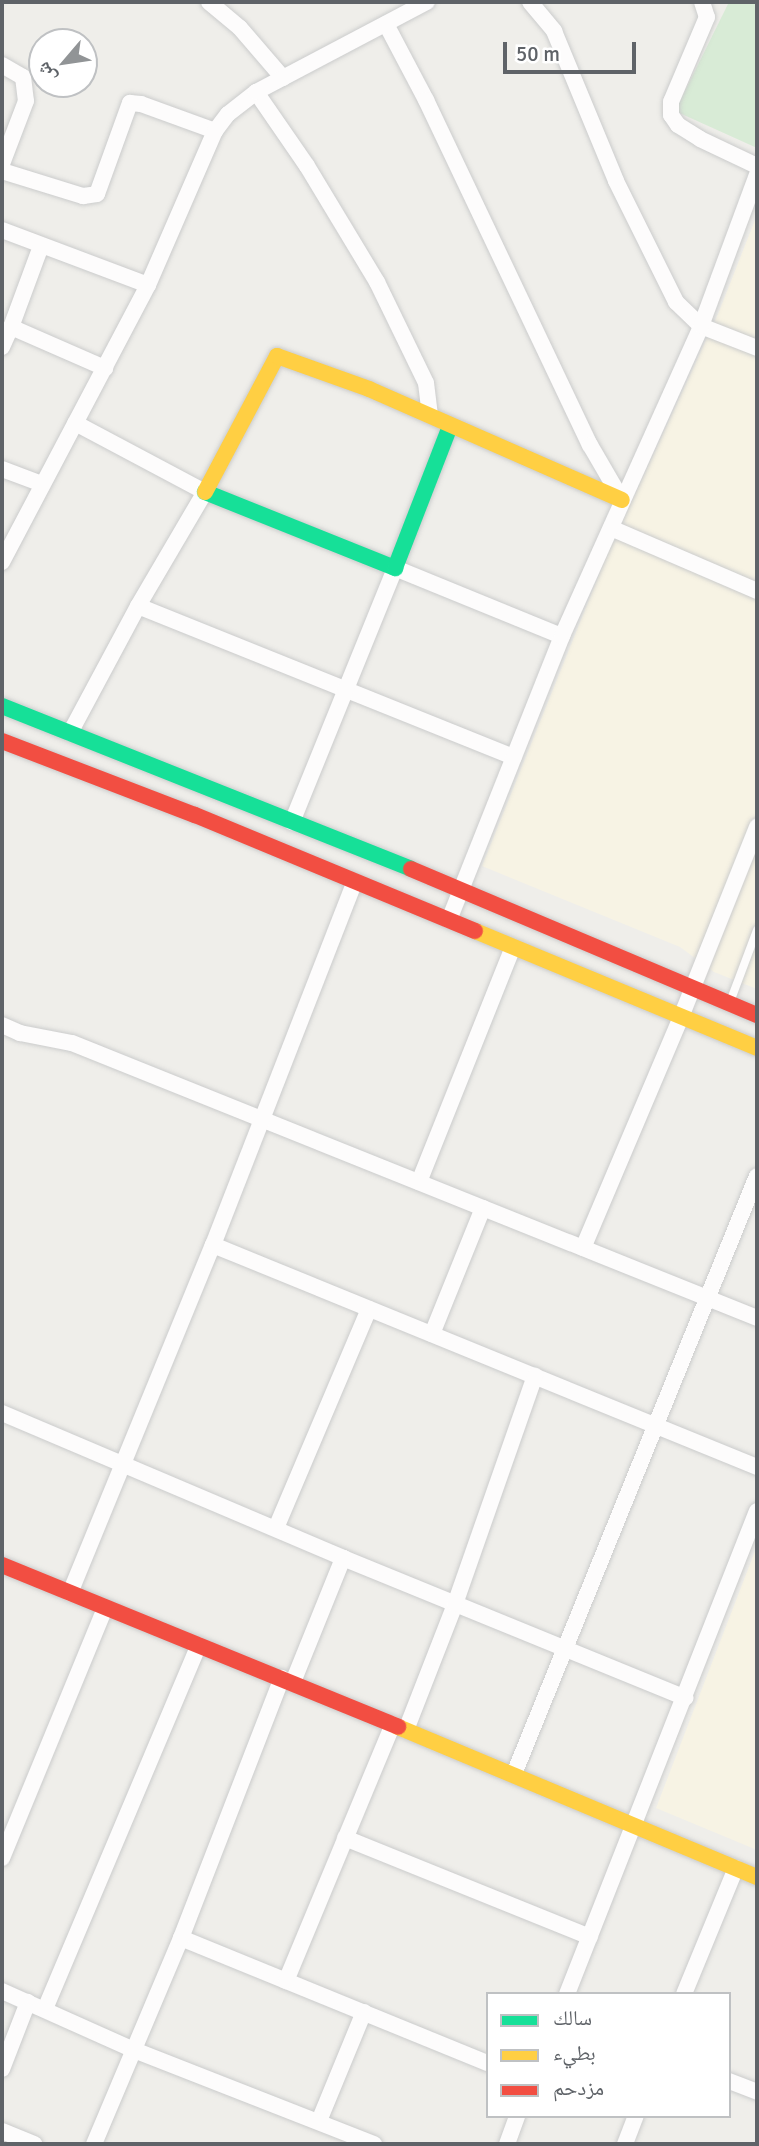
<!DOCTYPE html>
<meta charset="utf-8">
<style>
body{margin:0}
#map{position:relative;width:759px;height:2146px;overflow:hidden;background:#efeeea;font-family:Signika,"Noto Naskh Arabic",sans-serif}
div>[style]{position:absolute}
.commercial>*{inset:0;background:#f7f3e4}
.green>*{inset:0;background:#d8ebd6}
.roads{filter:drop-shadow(0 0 2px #cbcccc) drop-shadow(0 0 2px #cbcccc)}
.lane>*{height:8px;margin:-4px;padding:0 4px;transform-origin:4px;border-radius:4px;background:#fdfcfc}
.street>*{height:16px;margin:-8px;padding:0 8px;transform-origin:8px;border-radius:8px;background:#fdfcfc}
.fast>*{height:16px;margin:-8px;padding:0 8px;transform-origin:8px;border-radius:8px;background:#16e098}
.slow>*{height:16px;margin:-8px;padding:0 8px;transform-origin:8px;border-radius:8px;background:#ffcf43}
.jam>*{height:16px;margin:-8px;padding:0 8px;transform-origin:8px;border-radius:8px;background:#f24e42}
span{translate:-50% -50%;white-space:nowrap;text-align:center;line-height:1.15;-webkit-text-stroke:5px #fff;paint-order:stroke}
.frame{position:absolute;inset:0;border:4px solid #5f6368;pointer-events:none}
.legend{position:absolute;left:486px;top:1992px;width:245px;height:126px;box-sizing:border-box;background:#fff;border:2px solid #bfc1c3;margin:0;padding:9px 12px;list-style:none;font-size:21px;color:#5f6368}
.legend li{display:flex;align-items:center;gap:14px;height:35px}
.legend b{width:35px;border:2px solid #bfc1c3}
.north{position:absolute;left:28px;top:28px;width:70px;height:70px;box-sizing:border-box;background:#fff;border:2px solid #bfc1c3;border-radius:50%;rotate:241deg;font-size:19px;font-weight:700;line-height:28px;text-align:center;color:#5f6368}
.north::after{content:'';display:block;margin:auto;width:24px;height:32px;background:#919496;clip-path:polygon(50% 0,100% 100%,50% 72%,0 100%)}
.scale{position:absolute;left:503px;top:42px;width:133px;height:32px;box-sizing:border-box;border:4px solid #5f6368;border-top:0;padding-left:9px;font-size:21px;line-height:24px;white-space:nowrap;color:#5f6368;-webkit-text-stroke:5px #fff;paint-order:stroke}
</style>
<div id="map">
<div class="commercial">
<div style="clip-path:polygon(757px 215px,757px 989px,714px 972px,680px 947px,482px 866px,605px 560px,718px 314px)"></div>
<div style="clip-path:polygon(757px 1546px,757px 1850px,656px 1808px)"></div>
</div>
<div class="green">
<div style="clip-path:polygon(729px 2px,757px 2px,757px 148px,675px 111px)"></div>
</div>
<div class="roads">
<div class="lane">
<div style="left:730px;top:1002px;width:77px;rotate:-69.4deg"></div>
</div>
<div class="street">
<div style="left:209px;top:2px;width:40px;rotate:40deg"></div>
<div style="left:240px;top:28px;width:66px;rotate:49.3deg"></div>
<div style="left:530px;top:2px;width:38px;rotate:50deg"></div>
<div style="left:554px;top:31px;width:162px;rotate:67.5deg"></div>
<div style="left:616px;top:181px;width:135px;rotate:63.6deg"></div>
<div style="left:676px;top:302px;width:35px;rotate:44deg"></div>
<div style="left:701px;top:326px;width:60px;rotate:21.4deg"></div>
<div style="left:702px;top:2px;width:16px;rotate:72deg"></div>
<div style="left:707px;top:17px;width:92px;rotate:113deg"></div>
<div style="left:671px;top:102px;width:13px;rotate:90deg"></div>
<div style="left:671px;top:115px;width:12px;rotate:55deg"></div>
<div style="left:678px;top:125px;width:26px;rotate:32deg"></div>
<div style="left:700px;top:139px;width:63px;rotate:25.3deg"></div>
<div style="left:386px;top:24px;width:86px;rotate:62.2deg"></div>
<div style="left:426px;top:100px;width:382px;rotate:64.6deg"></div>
<div style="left:590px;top:445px;width:64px;rotate:59.8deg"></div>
<div style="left:2px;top:65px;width:24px;rotate:30deg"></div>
<div style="left:23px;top:77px;width:24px;rotate:83deg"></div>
<div style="left:26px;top:101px;width:67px;rotate:110.9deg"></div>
<div style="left:256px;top:92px;width:90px;rotate:55.4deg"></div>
<div style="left:307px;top:166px;width:135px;rotate:58.9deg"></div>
<div style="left:377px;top:282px;width:112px;rotate:64.1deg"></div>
<div style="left:426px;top:383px;width:31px;rotate:83deg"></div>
<div style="left:2px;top:171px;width:85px;rotate:17.2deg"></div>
<div style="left:83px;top:196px;width:14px;rotate:-8deg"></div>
<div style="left:97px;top:194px;width:97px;rotate:-70.1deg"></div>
<div style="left:130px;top:103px;width:11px;rotate:5deg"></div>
<div style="left:141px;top:104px;width:79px;rotate:20deg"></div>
<div style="left:2px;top:230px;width:156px;rotate:20.6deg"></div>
<div style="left:41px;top:246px;width:86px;rotate:110.3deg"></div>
<div style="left:11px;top:327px;width:103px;rotate:23.6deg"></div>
<div style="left:2px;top:347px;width:22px;rotate:-66deg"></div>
<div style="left:2px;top:469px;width:43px;rotate:20.6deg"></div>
<div style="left:611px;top:528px;width:159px;rotate:23.3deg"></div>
<div style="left:2px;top:562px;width:313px;rotate:-62.2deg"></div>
<div style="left:148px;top:285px;width:168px;rotate:-66.5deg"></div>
<div style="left:215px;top:131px;width:21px;rotate:-53deg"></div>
<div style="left:228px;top:114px;width:36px;rotate:-38deg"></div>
<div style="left:256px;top:92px;width:193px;rotate:-27.8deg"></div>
<div style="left:138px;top:606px;width:405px;rotate:21.9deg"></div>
<div style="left:70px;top:733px;width:144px;rotate:-61.8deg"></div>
<div style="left:138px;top:606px;width:132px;rotate:-59.6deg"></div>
<div style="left:205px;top:492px;width:147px;rotate:-152deg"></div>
<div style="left:292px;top:822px;width:274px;rotate:-67.9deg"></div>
<div style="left:395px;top:568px;width:180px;rotate:22.2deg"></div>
<div style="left:449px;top:920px;width:306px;rotate:-68.3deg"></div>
<div style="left:562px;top:636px;width:340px;rotate:-65.8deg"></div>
<div style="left:701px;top:326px;width:161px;rotate:-69.7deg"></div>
<div style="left:2px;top:1025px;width:20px;rotate:24deg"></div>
<div style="left:20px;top:1033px;width:53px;rotate:10.9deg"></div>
<div style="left:72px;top:1043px;width:738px;rotate:21.87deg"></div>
<div style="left:419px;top:1182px;width:253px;rotate:-68.2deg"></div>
<div style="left:213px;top:1245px;width:588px;rotate:22.2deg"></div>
<div style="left:583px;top:1248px;width:251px;rotate:-67deg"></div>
<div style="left:681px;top:1017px;width:205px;rotate:-68.2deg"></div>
<div style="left:432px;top:1334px;width:136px;rotate:-68deg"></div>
<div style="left:2px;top:1413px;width:371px;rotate:23deg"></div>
<div style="left:343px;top:1558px;width:370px;rotate:22.2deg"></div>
<div style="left:276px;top:1528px;width:238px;rotate:-67deg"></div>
<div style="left:70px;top:1593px;width:376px;rotate:-67.7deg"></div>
<div style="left:213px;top:1245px;width:388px;rotate:-68.7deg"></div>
<div style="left:293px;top:1682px;width:134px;rotate:-68deg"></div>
<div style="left:406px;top:1730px;width:135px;rotate:-68.7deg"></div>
<div style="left:455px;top:1604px;width:242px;rotate:-70.7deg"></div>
<div style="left:514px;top:1774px;width:645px;rotate:-67.89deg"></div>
<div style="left:345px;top:1838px;width:264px;rotate:22deg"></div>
<div style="left:2px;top:1858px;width:270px;rotate:-67.6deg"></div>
<div style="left:181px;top:1938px;width:331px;rotate:22.2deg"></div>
<div style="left:286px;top:1981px;width:278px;rotate:-67.4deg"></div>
<div style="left:2px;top:1991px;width:145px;rotate:24.1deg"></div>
<div style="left:134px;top:2050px;width:258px;rotate:21.4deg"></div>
<div style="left:567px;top:1994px;width:519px;rotate:-68.53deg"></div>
<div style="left:684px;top:1994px;width:136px;rotate:-67.6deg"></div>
<div style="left:45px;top:2009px;width:395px;rotate:-67.1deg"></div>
<div style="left:2px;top:2069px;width:72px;rotate:-68.8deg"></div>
<div style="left:729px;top:2081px;width:30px;rotate:21deg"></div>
<div style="left:319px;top:2121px;width:118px;rotate:-67.6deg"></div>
<div style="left:2px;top:2131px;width:35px;rotate:22deg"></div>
<div style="left:94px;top:2144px;width:224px;rotate:-67.1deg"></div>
<div style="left:181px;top:1938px;width:279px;rotate:-68.8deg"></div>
<div style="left:507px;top:2144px;width:30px;rotate:-70deg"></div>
<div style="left:625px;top:2144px;width:30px;rotate:-69deg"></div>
</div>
<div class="fast">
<div style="left:205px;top:492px;width:205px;rotate:21.8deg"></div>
<div style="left:395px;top:568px;width:152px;rotate:-68.8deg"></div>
<div style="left:2px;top:706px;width:440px;rotate:21.7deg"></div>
</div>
<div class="slow">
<div style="left:205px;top:492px;width:154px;rotate:-62.1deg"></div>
<div style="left:277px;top:356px;width:98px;rotate:19.7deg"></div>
<div style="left:369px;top:389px;width:276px;rotate:23.7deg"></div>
<div style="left:475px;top:931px;width:305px;rotate:22.5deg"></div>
<div style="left:398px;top:1727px;width:389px;rotate:22.7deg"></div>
</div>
<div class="jam">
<div style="left:2px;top:741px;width:207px;rotate:21deg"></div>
<div style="left:195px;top:815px;width:303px;rotate:22.5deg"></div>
<div style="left:411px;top:869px;width:376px;rotate:22.9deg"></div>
<div style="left:2px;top:1565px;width:428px;rotate:22.2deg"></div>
</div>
</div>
<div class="frame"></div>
<ul class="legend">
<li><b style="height:9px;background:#16e098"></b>سالك</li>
<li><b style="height:9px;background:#ffcf43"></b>بطيء</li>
<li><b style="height:9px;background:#f24e42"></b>مزدحم</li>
</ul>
<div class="north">ش</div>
<div class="scale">50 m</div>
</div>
